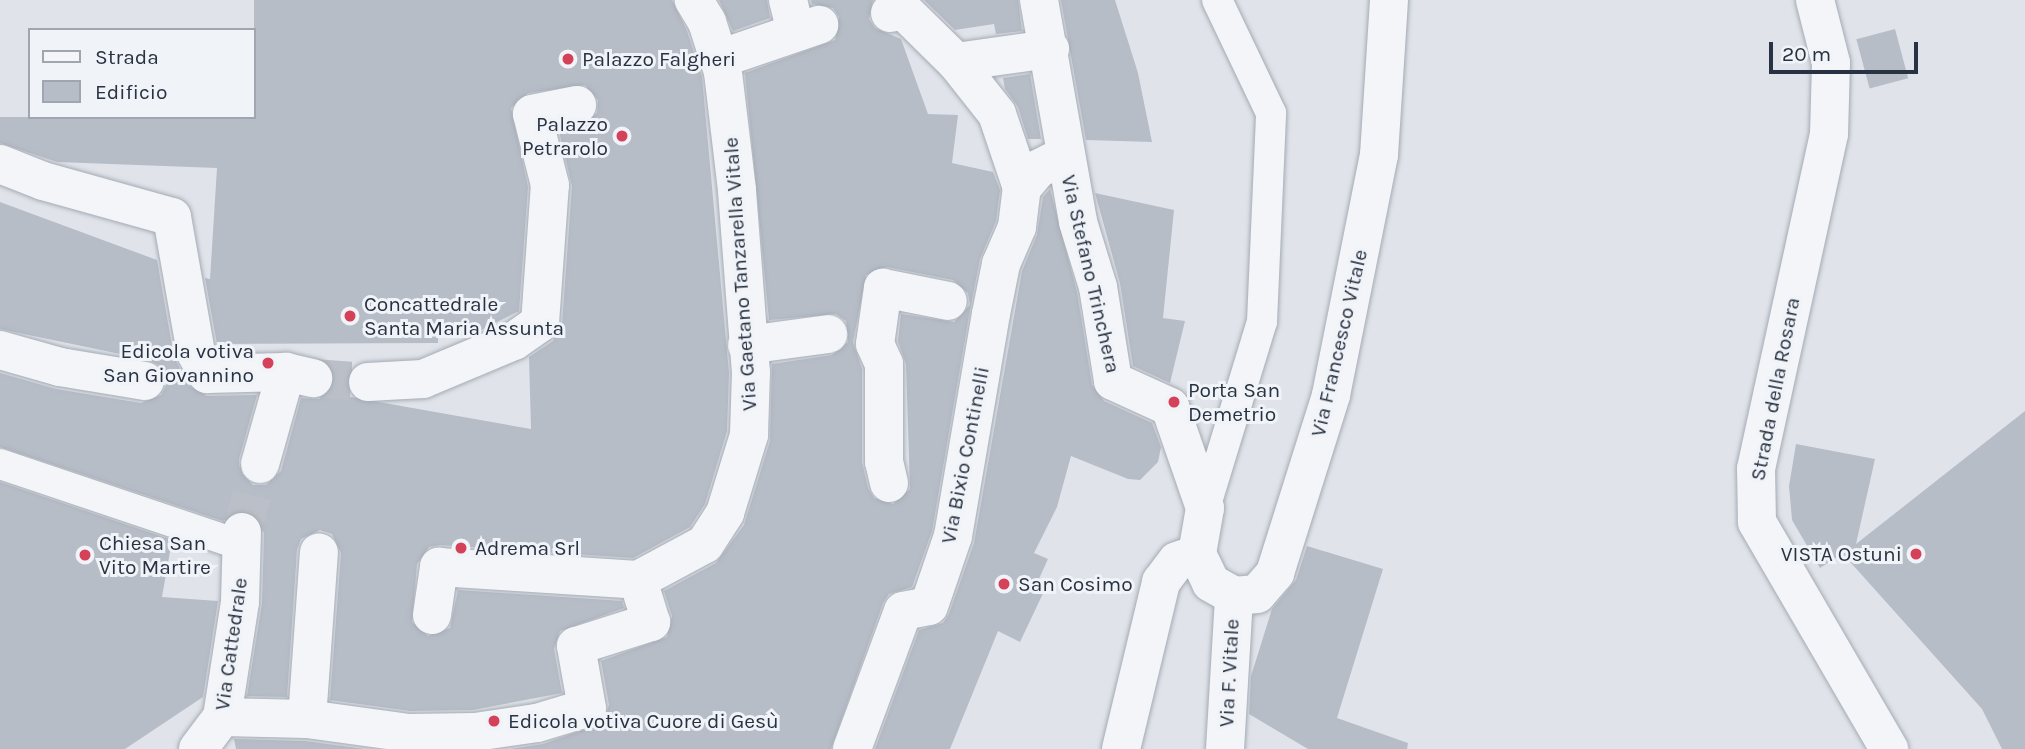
<!DOCTYPE html>
<meta charset="utf-8">
<style>
body{margin:0}
#map{position:relative;width:2025px;height:749px;overflow:hidden;background:#e0e4ea;font-family:Karla,sans-serif}
div>[style]{position:absolute}
.building>*{inset:0;background:#b7bdc7;transform-origin:0 0}
.minor-tunnel>*{height:38px;margin-top:-19px;transform-origin:0;background:repeating-linear-gradient(90deg,#bbc0c8 0 38px,transparent 0 57px)}
.roads{filter:drop-shadow(0 0 2px #a5abb4) drop-shadow(0 0 2px #a5abb4)}
.pedestrian>*{height:30px;margin:-15px;padding:0 15px;transform-origin:15px;border-radius:15px;background:#f3f5f8}
.minor>*{height:38px;margin:-19px;padding:0 19px;transform-origin:19px;border-radius:19px;background:#f3f5f8}
.tertiary>*{height:38px;margin:-19px;padding:0 19px;transform-origin:19px;border-radius:19px;background:#f3f5f8}
.dots>*{width:19px;height:19px;translate:-50% -50%;box-sizing:border-box;border:4px solid #f0f3f7;border-radius:50%}
span{translate:-50% -50%;white-space:nowrap;text-align:center;line-height:1.15;-webkit-text-stroke:6px #f0f3f7;paint-order:stroke}
.poi-label{font-size:21px;color:#283242}
.left{translate:0 -50%;text-align:left}
.right{translate:-100% -50%;text-align:right}
.street-label{font-size:21px;color:#283242}
.legend{position:absolute;left:28px;top:28px;width:228px;height:91px;box-sizing:border-box;background:#f0f3f7;border:2px solid #a0a6af;margin:0;padding:9px 12px;list-style:none;font-size:21px;color:#283242}
.legend li{display:flex;align-items:center;gap:14px;height:35px}
.legend b{width:35px;border:2px solid #a0a6af}
.scale{position:absolute;left:1769px;top:42px;width:149px;height:32px;box-sizing:border-box;border:4px solid #283242;border-top:0;padding-left:9px;font-size:21px;line-height:24px;white-space:nowrap;color:#283242;-webkit-text-stroke:5px #f0f3f7;paint-order:stroke}
</style>
<div id="map">
<div class="building">
<div style="clip-path:polygon(254px 0,672px 0,687px 31px,702px 77px,729px 373px,727px 431px,705px 504px,690px 527px,633px 558px,440px 545px,429px 547px,417px 564px,412px 622px,428px 636px,450px 628px,458px 590px,622px 601px,624px 608px,560px 631px,554px 649px,562px 693px,473px 710px,410px 711px,330px 700px,341px 553px,332px 534px,320px 530px,301px 539px,297px 550px,287px 697px,247px 696px,262px 603px,264px 533px,254px 514px,242px 510px,223px 521px,0 447px,0 373px,56px 389px,141px 403px,161px 395px,167px 384px,159px 365px,149px 360px,0 329px,0 202px,157px 260px,174px 357px,188px 385px,207px 396px,257px 395px,239px 459px,239px 470px,253px 485px,266px 485px,281px 471px,301px 398px,319px 399px,328px 393px,531px 429px,529px 357px,553px 341px,562px 325px,572px 186px,559px 131px,582px 126px,597px 113px,598px 100px,585px 85px,528px 93px,511px 108px,528px 187px,519px 311px,472px 335px,438px 336px,438px 343px,217px 344px,205px 278px,210px 279px,217px 168px,57px 162px,0 143px,0 117px,254px 117px)"></div>
<div style="clip-path:polygon(719px 0,767px 0,770px 18px,733px 31px)"></div>
<div style="clip-path:polygon(evenodd,811px 0,873px 0,869px 19px,875px 28px,901px 39px,928px 114px,958px 115px,952px 163px,993px 172px,1000px 190px,996px 221px,980px 259px,970px 310px,932px 531px,912px 587px,889px 594px,883px 603px,831px 749px,510px 749px,543px 744px,603px 723px,609px 705px,601px 661px,667px 637px,672px 616px,664px 591px,716px 563px,744px 525px,770px 441px,772px 364px,832px 355px,848px 342px,846px 321px,836px 314px,769px 320px,745px 73px,835px 40px,839px 17px,833px 8px,812px 4px,811px 0,887px 267px,953px 280px,968px 293px,970px 305px,954px 322px,901px 314px,898px 341px,906px 364px,910px 489px,893px 504px,874px 498px,868px 488px,862px 462px,862px 369px,853px 342px,866px 275px,887px 267px)"></div>
<div style="clip-path:polygon(924px 0,1018px 0,1022px 31px,996px 34px,994px 24px,955px 30px)"></div>
<div style="clip-path:polygon(1061px 0,1115px 0,1138px 73px,1152px 142px,1086px 140px)"></div>
<div style="left:1895px;top:29px;width:51px;height:40px;rotate:75deg"></div>
<div style="clip-path:polygon(1030px 74px,1041px 139px,1028px 139px,1018px 107px,1005px 89px,1003px 78px)"></div>
<div style="clip-path:polygon(1050px 189px,1077px 292px,1092px 385px,1104px 401px,1152px 423px,1161px 447px,1158px 462px,1140px 480px,1128px 479px,1071px 456px,1057px 507px,1034px 553px,1048px 559px,1038px 581px,1047px 585px,1020px 642px,998px 631px,950px 749px,875px 749px,919px 630px,943px 623px,949px 614px,974px 543px,1022px 271px,1037px 235px,1043px 197px)"></div>
<div style="clip-path:polygon(1095px 193px,1174px 210px,1163px 318px,1185px 321px,1170px 383px,1133px 366px,1120px 283px)"></div>
<div style="clip-path:polygon(2025px 411px,2025px 749px,2002px 749px,1982px 709px,1843px 554px,1854px 546px,1820px 568px,1792px 520px,1789px 486px,1796px 444px,1875px 459px,1856px 544px)"></div>
<div style="clip-path:polygon(0 482px,172px 540px,162px 597px,218px 601px,203px 697px,125px 749px,0 749px)"></div>
<div style="clip-path:polygon(1307px 546px,1383px 569px,1337px 718px,1408px 743px,1407px 749px,1308px 749px,1249px 714px,1251px 676px,1272px 609px,1296px 580px)"></div>
<div style="clip-path:polygon(234px 739px,305px 741px,365px 749px,236px 749px)"></div>
</div>
<div class="minor-tunnel">
<div style="left:313px;top:378px;width:55px;rotate:4.2deg"></div>
<div style="left:242px;top:532px;width:70px;rotate:-75.2deg"></div>
</div>
<div class="roads">
<div class="pedestrian">
<div style="left:0;top:464px;width:251px;rotate:18.6deg"></div>
<div style="left:1205px;top:508px;width:195px;rotate:-73deg"></div>
<div style="left:1262px;top:322px;width:209px;rotate:-87.5deg"></div>
<div style="left:1271px;top:113px;width:125px;rotate:-115.5deg"></div>
</div>
<div class="minor">
<div style="left:788px;top:0;width:32px;rotate:76deg"></div>
<div style="left:1039px;top:0;width:225px;rotate:80deg"></div>
<div style="left:1078px;top:222px;width:68px;rotate:72.9deg"></div>
<div style="left:1098px;top:287px;width:95px;rotate:80.9deg"></div>
<div style="left:1113px;top:381px;width:63px;rotate:24.5deg"></div>
<div style="left:1170px;top:407px;width:107px;rotate:70.9deg"></div>
<div style="left:1205px;top:508px;width:47px;rotate:99.9deg"></div>
<div style="left:890px;top:13px;width:13px;rotate:-13deg"></div>
<div style="left:903px;top:10px;width:74px;rotate:44.5deg"></div>
<div style="left:956px;top:62px;width:95px;rotate:-7.9deg"></div>
<div style="left:719px;top:59px;width:106px;rotate:-18.8deg"></div>
<div style="left:956px;top:62px;width:66px;rotate:51.7deg"></div>
<div style="left:997px;top:114px;width:78px;rotate:71.3deg"></div>
<div style="left:0;top:164px;width:46px;rotate:21.6deg"></div>
<div style="left:43px;top:181px;width:134px;rotate:15.6deg"></div>
<div style="left:172px;top:217px;width:138px;rotate:80deg"></div>
<div style="left:196px;top:353px;width:24px;rotate:62deg"></div>
<div style="left:207px;top:374px;width:79px;rotate:-1.5deg"></div>
<div style="left:286px;top:372px;width:28px;rotate:13deg"></div>
<div style="left:747px;top:345px;width:82px;rotate:-7.7deg"></div>
<div style="left:0;top:350px;width:62px;rotate:15.8deg"></div>
<div style="left:60px;top:367px;width:86px;rotate:9.4deg"></div>
<div style="left:368px;top:382px;width:55px;rotate:-3.1deg"></div>
<div style="left:423px;top:379px;width:99px;rotate:-22.7deg"></div>
<div style="left:514px;top:341px;width:32px;rotate:-35deg"></div>
<div style="left:540px;top:323px;width:138px;rotate:-85.9deg"></div>
<div style="left:550px;top:185px;width:73px;rotate:-104.2deg"></div>
<div style="left:532px;top:114px;width:46px;rotate:-11.3deg"></div>
<div style="left:260px;top:464px;width:96px;rotate:-74.2deg"></div>
<div style="left:889px;top:483px;width:22px;rotate:-103deg"></div>
<div style="left:884px;top:462px;width:98px;rotate:-90deg"></div>
<div style="left:884px;top:364px;width:22px;rotate:-114deg"></div>
<div style="left:875px;top:344px;width:57px;rotate:-81.9deg"></div>
<div style="left:883px;top:288px;width:66px;rotate:11.3deg"></div>
<div style="left:1197px;top:554px;width:32px;rotate:64deg"></div>
<div style="left:1211px;top:583px;width:26px;rotate:29deg"></div>
<div style="left:1234px;top:596px;width:23px;rotate:-5deg"></div>
<div style="left:1257px;top:594px;width:28px;rotate:-49deg"></div>
<div style="left:1275px;top:573px;width:187px;rotate:-72.5deg"></div>
<div style="left:1331px;top:395px;width:245px;rotate:-78.7deg"></div>
<div style="left:1379px;top:155px;width:155px;rotate:-86.3deg"></div>
<div style="left:432px;top:615px;width:49px;rotate:-81.7deg"></div>
<div style="left:439px;top:567px;width:199px;rotate:3.7deg"></div>
<div style="left:222px;top:717px;width:85px;rotate:1.3deg"></div>
<div style="left:307px;top:719px;width:103px;rotate:7.8deg"></div>
<div style="left:409px;top:733px;width:66px;rotate:-0.9deg"></div>
<div style="left:475px;top:732px;width:63px;rotate:-8.3deg"></div>
<div style="left:537px;top:723px;width:52px;rotate:-16.7deg"></div>
<div style="left:587px;top:708px;width:63px;rotate:-100.1deg"></div>
<div style="left:576px;top:646px;width:79px;rotate:-17.7deg"></div>
<div style="left:651px;top:622px;width:44px;rotate:-107.2deg"></div>
<div style="left:638px;top:580px;width:76px;rotate:-28.2deg"></div>
<div style="left:705px;top:544px;width:37px;rotate:-57deg"></div>
<div style="left:725px;top:513px;width:82px;rotate:-72.9deg"></div>
<div style="left:749px;top:435px;width:62px;rotate:-88.2deg"></div>
<div style="left:751px;top:373px;width:184px;rotate:-94.4deg"></div>
<div style="left:737px;top:190px;width:119px;rotate:-96.8deg"></div>
<div style="left:723px;top:72px;width:52px;rotate:-107.7deg"></div>
<div style="left:707px;top:22px;width:26px;rotate:-121deg"></div>
<div style="left:307px;top:719px;width:167px;rotate:-85.9deg"></div>
<div style="left:198px;top:749px;width:40px;rotate:-53deg"></div>
<div style="left:222px;top:717px;width:116px;rotate:-81.1deg"></div>
<div style="left:240px;top:602px;width:70px;rotate:-88.4deg"></div>
<div style="left:852px;top:749px;width:147px;rotate:-69.7deg"></div>
<div style="left:903px;top:611px;width:26px;rotate:-11deg"></div>
<div style="left:929px;top:606px;width:74px;rotate:-71.1deg"></div>
<div style="left:953px;top:536px;width:225px;rotate:-80.3deg"></div>
<div style="left:991px;top:314px;width:51px;rotate:-78.7deg"></div>
<div style="left:1001px;top:264px;width:40px;rotate:-66.6deg"></div>
<div style="left:1017px;top:227px;width:39px;rotate:-83deg"></div>
<div style="left:1022px;top:188px;width:25px;rotate:-50deg"></div>
<div style="left:1038px;top:169px;width:30px;rotate:-27deg"></div>
<div style="left:1121px;top:749px;width:172px;rotate:-76.5deg"></div>
<div style="left:1161px;top:582px;width:26px;rotate:-53deg"></div>
<div style="left:1177px;top:561px;width:21px;rotate:-19deg"></div>
<div style="left:1225px;top:749px;width:153px;rotate:-86.6deg"></div>
</div>
<div class="tertiary">
<div style="left:1815px;top:0;width:65px;rotate:75.7deg"></div>
<div style="left:1831px;top:63px;width:71px;rotate:91.6deg"></div>
<div style="left:1829px;top:134px;width:343px;rotate:102.3deg"></div>
<div style="left:1756px;top:469px;width:53px;rotate:88.9deg"></div>
<div style="left:1757px;top:522px;width:263px;rotate:59.8deg"></div>
</div>
</div>
<div class="dots">
<div style="left:568px;top:59px;background:#d44159"></div>
<div style="left:622px;top:136px;background:#d44159"></div>
<div style="left:350px;top:316px;background:#d44159"></div>
<div style="left:268px;top:363px;background:#d44159"></div>
<div style="left:1174px;top:402px;background:#d44159"></div>
<div style="left:461px;top:548px;background:#d44159"></div>
<div style="left:1916px;top:554px;background:#d44159"></div>
<div style="left:85px;top:555px;background:#d44159"></div>
<div style="left:1004px;top:584px;background:#d44159"></div>
<div style="left:494px;top:721px;background:#d44159"></div>
</div>
<div class="poi-label">
<span class="left" style="left:582px;top:59px">Palazzo Falgheri</span>
<span class="right" style="left:608px;top:136px">Palazzo<br>Petrarolo</span>
<span class="left" style="left:364px;top:316px">Concattedrale<br>Santa Maria Assunta</span>
<span class="right" style="left:254px;top:363px">Edicola votiva<br>San Giovannino</span>
<span class="left" style="left:1188px;top:402px">Porta San<br>Demetrio</span>
<span class="left" style="left:99px;top:555px">Chiesa San<br>Vito Martire</span>
<span class="left" style="left:475px;top:548px">Adrema Srl</span>
<span class="right" style="left:1902px;top:554px">VISTA Ostuni</span>
<span class="left" style="left:1018px;top:584px">San Cosimo</span>
<span class="left" style="left:508px;top:721px">Edicola votiva Cuore di Gesù</span>
</div>
<div class="street-label">
<span style="left:740px;top:274px;rotate:-94deg">Via Gaetano Tanzarella Vitale</span>
<span style="left:1091px;top:274px;rotate:77deg">Via Stefano Trinchera</span>
<span style="left:1339px;top:343px;rotate:-77deg">Via Francesco Vitale</span>
<span style="left:1775px;top:389px;rotate:-79deg">Strada della Rosara</span>
<span style="left:965px;top:455px;rotate:-79deg">Via Bixio Continelli</span>
<span style="left:231px;top:644px;rotate:-82deg">Via Cattedrale</span>
<span style="left:1229px;top:673px;rotate:-87deg">Via F. Vitale</span>
</div>
<ul class="legend">
<li><b style="height:9px;background:#f3f5f8"></b>Strada</li>
<li><b style="height:19px;background:#b7bdc7"></b>Edificio</li>
</ul>
<div class="scale">20 m</div>
</div>
